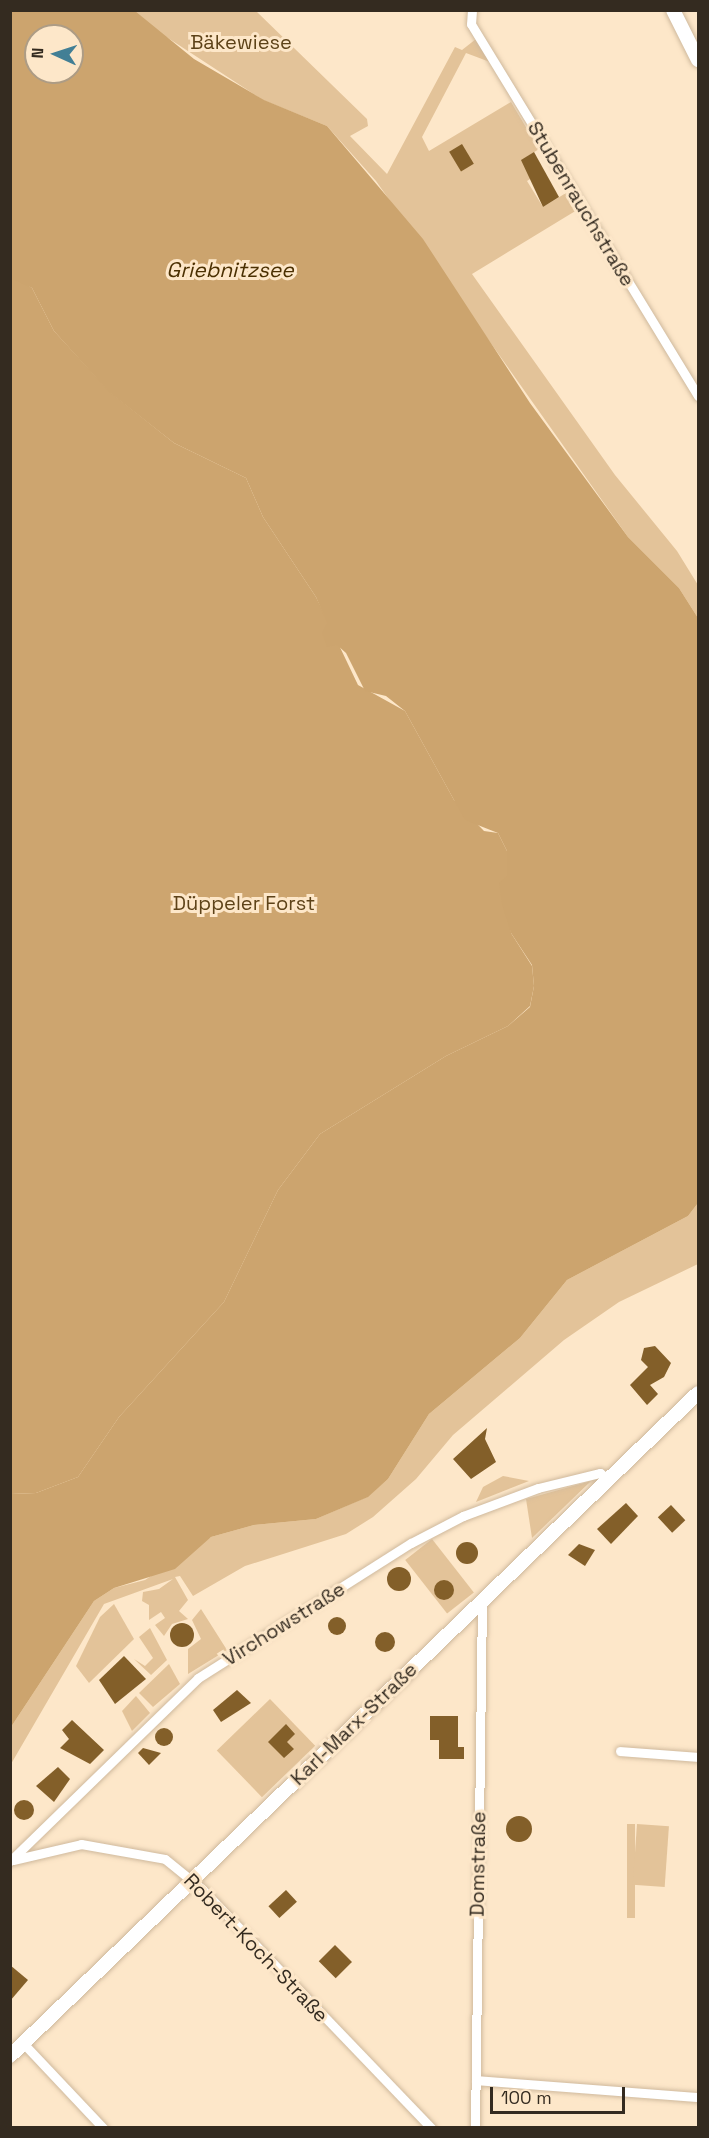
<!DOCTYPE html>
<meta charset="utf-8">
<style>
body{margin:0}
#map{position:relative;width:709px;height:2138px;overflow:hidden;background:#fde7c9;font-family:"Space Grotesk",sans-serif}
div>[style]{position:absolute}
.green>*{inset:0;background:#e3c399;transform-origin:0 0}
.forest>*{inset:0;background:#cda56f}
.water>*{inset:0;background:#cca46e}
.building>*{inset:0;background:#835f29;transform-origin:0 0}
.round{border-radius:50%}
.roads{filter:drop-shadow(0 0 2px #cfb99d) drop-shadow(0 0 2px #cfb99d)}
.street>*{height:9px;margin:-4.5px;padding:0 4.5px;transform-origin:4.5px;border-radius:4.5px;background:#fff}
.secondary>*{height:14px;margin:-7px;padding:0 7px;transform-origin:7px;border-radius:7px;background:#fff}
span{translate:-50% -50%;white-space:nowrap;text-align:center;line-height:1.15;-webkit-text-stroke:6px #fde7c9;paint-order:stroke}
.park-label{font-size:20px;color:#5d4218}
.street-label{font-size:20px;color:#342b20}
.water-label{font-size:21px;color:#4b3002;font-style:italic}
.frame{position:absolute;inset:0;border:12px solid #342b20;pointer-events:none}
.north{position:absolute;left:24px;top:24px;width:60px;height:60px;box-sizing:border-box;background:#fde7c9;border:2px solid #ad9c85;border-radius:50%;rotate:273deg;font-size:16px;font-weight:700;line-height:24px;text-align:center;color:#342b20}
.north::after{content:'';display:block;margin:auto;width:21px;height:27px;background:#427f95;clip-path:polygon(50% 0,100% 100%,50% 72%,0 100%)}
.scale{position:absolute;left:490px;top:2087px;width:135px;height:27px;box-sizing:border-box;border:3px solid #342b20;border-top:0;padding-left:8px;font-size:18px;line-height:21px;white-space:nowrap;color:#342b20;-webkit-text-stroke:4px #fde7c9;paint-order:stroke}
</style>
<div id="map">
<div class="green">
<div style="clip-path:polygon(111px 11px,256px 11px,367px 119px,368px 126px,350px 136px,387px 174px,455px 47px,462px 50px,476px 39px,490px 62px,466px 53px,422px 137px,429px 151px,511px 102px,539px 149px,522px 160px,535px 176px,527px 181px,543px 207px,566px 193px,577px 210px,472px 274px,615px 475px,677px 551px,698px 585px,698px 618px,679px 588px,628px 537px,376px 181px,327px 126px,263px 100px,168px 38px)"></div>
<div style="clip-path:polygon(698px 1203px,698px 1264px,619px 1302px,564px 1340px,453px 1435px,416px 1479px,373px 1517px,346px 1534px,245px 1566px,193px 1596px,180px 1576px,175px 1577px,188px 1600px,179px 1611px,188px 1619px,172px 1624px,164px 1636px,155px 1625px,165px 1618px,161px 1612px,149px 1620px,149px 1605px,142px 1601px,143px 1592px,159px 1589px,173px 1579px,104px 1604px,11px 1764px,11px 1727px,94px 1601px,114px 1588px,145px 1580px,211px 1537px,254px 1525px,316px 1519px,367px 1497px,388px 1479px,429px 1414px,520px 1338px,567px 1280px,688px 1216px)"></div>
<div style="clip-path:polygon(503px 1476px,529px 1481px,476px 1502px,483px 1487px)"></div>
<div style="clip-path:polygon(591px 1481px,532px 1538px,526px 1499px)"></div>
<div style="left:432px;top:1539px;width:68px;height:34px;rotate:52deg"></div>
<div style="clip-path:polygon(114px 1604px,134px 1639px,89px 1683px,76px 1666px,100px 1617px)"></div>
<div style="clip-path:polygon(201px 1609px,227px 1650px,188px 1674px,188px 1649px,201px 1639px,192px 1620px)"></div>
<div style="clip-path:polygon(150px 1628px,167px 1660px,151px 1675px,134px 1659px,145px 1666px,153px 1658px,139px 1637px)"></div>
<div style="clip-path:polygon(169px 1664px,180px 1684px,153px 1707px,139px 1693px)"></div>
<div style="clip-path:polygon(136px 1696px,150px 1713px,132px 1731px,122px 1711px)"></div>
<div style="left:270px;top:1699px;width:65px;height:74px;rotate:46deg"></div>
<div style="left:627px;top:1824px;width:8px;height:94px"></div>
<div style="left:637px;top:1824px;width:32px;height:61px;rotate:4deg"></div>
</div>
<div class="forest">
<div style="clip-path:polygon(10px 274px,32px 288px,54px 331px,110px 392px,174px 443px,246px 478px,263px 517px,316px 597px,358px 685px,405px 711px,454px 800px,484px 831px,498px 833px,507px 851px,511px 933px,532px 966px,534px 986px,530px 1006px,508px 1026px,446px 1056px,320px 1134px,278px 1190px,224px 1302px,119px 1417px,78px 1477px,36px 1493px,11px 1494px)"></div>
</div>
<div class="water">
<div style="clip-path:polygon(evenodd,11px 10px,135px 11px,194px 59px,264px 100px,327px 126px,423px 239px,530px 403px,628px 537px,679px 588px,698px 618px,698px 1203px,688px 1216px,567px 1280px,520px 1338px,429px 1414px,388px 1479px,368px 1497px,316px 1519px,254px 1525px,211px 1537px,175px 1569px,114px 1588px,94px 1601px,11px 1727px,11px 1494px,36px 1493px,78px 1477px,119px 1417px,224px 1302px,278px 1190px,320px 1134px,446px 1056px,508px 1026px,530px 1007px,534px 986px,532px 965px,511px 933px,502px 904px,499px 883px,507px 876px,507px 851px,498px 833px,465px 820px,405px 711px,386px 696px,365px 691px,346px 653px,337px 645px,327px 647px,322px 633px,327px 623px,316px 597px,263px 517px,246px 478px,174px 443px,109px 392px,54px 331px,32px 288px,12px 279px,11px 10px,36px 36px,72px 36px,72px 72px,36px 72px,36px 36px)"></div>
</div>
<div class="building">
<div style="left:462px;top:144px;width:23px;height:15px;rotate:59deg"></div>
<div style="clip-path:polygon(534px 152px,559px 197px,543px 207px,521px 160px)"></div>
<div style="clip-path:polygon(655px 1346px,671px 1363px,664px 1377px,650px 1385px,658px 1394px,647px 1405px,630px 1385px,648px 1367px,641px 1360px,644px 1348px)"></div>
<div style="clip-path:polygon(487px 1428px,485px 1439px,496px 1462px,471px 1479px,453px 1459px)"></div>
<div style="clip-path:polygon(626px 1503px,638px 1516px,611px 1544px,597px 1529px)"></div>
<div style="left:671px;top:1505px;width:21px;height:18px;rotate:47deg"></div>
<div class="round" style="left:456px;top:1542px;width:22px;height:22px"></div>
<div style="clip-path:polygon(579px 1544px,595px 1550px,585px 1566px,568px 1555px)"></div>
<div class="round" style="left:387px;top:1567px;width:24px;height:24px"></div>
<div class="round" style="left:434px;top:1580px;width:20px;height:20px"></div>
<div class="round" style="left:328px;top:1617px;width:18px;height:18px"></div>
<div class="round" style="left:170px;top:1623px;width:24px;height:24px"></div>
<div class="round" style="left:375px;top:1632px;width:20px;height:20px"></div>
<div style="clip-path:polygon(124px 1656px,146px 1679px,115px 1704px,99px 1680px)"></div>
<div style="clip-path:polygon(237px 1690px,251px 1703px,221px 1722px,213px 1710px)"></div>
<div style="clip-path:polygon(430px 1716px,458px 1716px,458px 1747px,464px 1747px,464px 1759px,439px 1759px,439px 1740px,430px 1740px)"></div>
<div style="clip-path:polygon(72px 1720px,104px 1750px,90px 1764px,60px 1748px,69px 1739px,62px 1730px)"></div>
<div style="clip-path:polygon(286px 1724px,295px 1734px,287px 1742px,294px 1749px,284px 1758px,268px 1742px)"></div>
<div class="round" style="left:155px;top:1728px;width:18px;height:18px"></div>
<div style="clip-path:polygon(143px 1748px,161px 1753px,149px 1765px,138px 1753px)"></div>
<div style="clip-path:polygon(58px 1767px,70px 1779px,54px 1802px,36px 1786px)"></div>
<div class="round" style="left:14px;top:1800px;width:20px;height:20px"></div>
<div class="round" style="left:506px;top:1816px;width:26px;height:26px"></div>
<div style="left:286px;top:1890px;width:16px;height:24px;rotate:47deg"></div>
<div style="left:335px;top:1945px;width:24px;height:23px;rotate:45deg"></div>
<div style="clip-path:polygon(10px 1965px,28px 1980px,10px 2001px)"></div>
</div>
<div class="roads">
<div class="street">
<div style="left:472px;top:10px;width:14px;rotate:94deg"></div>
<div style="left:471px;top:24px;width:436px;rotate:58.6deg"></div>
<div style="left:620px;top:1751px;width:78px;rotate:4.4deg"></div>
<div style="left:13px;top:1860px;width:70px;rotate:-13.2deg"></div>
<div style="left:81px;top:1844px;width:85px;rotate:10.1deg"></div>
<div style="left:165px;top:1859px;width:48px;rotate:39deg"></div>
<div style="left:202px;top:1889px;width:331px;rotate:46.2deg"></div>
<div style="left:10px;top:1861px;width:262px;rotate:-44.2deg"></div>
<div style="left:198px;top:1678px;width:252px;rotate:-32.4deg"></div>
<div style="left:411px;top:1543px;width:59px;rotate:-27.4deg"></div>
<div style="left:463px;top:1516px;width:80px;rotate:-20.5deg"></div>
<div style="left:538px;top:1488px;width:64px;rotate:-13.6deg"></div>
<div style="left:600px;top:1473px;width:10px;rotate:37deg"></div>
<div style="left:23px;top:2043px;width:117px;rotate:46.7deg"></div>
<div style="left:476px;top:2080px;width:223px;rotate:4.4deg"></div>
<div style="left:475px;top:2128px;width:527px;rotate:-89.24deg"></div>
</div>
<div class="secondary">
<div style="left:673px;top:10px;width:56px;rotate:63.4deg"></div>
<div style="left:10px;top:2056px;width:955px;rotate:-43.94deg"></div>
</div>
</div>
<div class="park-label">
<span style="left:241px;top:42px">Bäkewiese</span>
<span style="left:244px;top:903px">Düppeler Forst</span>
</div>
<div class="street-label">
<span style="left:581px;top:204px;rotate:59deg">Stubenrauchstraße</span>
<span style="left:284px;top:1624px;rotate:-32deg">Virchowstraße</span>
<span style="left:354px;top:1724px;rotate:-44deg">Karl-Marx-Straße</span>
<span style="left:478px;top:1864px;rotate:-89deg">Domstraße</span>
<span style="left:256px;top:1948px;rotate:46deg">Robert-Koch-Straße</span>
</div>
<div class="water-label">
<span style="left:230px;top:270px">Griebnitzsee</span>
</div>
<div class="frame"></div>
<div class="north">N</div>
<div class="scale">100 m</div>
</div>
